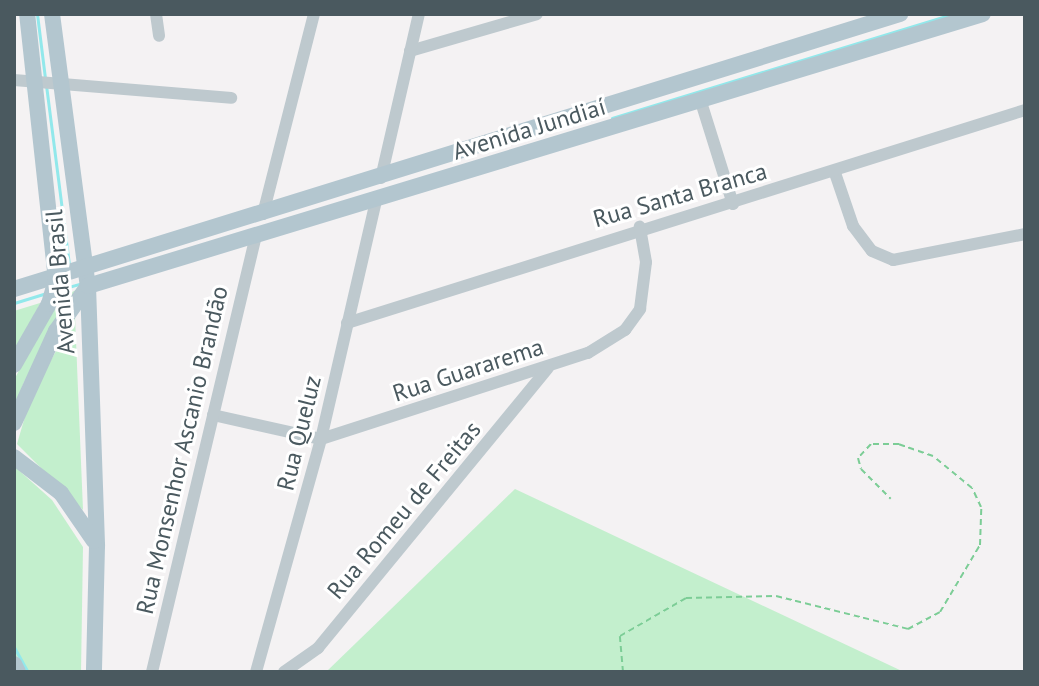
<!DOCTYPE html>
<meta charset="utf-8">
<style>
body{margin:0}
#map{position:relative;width:1039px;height:686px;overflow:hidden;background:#f4f2f3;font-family:"PT Sans",sans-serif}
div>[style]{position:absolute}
.green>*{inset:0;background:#c3efcd}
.stream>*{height:3px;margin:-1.5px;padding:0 1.5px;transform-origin:1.5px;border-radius:1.5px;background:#92e8eb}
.path>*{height:2px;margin-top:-1px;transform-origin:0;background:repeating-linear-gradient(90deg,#7ccd96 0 6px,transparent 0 10px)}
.minor>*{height:12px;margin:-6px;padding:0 6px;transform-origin:6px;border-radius:6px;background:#bec9ce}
.major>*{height:16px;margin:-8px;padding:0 8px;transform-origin:8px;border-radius:8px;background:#b3c6cf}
span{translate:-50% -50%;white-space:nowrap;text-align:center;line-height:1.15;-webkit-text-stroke:6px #fff;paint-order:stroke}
.street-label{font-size:24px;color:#4a595f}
.frame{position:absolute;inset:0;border:16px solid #4a595f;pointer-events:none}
</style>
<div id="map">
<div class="green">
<div style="clip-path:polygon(78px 289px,24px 382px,14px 408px,14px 380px,56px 300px)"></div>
<div style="clip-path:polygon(40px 303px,40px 304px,14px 353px,14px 311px)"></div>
<div style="clip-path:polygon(75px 317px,83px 510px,17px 444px,31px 396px)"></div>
<div style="clip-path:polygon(14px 466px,52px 500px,83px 547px,81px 672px,23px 672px,14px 656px)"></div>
<div style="clip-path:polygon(515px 489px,904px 672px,326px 672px)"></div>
</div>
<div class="stream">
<div style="left:37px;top:14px;width:64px;rotate:82.9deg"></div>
<div style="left:46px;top:85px;width:180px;rotate:82.7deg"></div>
<div style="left:612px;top:118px;width:357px;rotate:-17deg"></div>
<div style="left:58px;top:290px;width:25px;rotate:-16deg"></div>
<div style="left:14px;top:303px;width:34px;rotate:-17deg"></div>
<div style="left:14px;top:647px;width:29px;rotate:61deg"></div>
</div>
<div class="path">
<div style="left:623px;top:672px;width:36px;rotate:-95deg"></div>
<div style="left:620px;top:636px;width:76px;rotate:-29.9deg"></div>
<div style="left:686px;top:598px;width:90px;rotate:-1.3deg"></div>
<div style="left:776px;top:596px;width:136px;rotate:14deg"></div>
<div style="left:908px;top:629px;width:36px;rotate:-28deg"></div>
<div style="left:940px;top:612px;width:78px;rotate:-59.2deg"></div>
<div style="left:980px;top:545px;width:38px;rotate:-88deg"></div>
<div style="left:981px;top:507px;width:21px;rotate:-115deg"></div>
<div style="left:972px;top:488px;width:50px;rotate:-140.6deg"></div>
<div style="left:933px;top:456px;width:36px;rotate:-161deg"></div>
<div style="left:899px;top:444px;width:28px;rotate:180deg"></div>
<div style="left:871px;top:444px;width:19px;rotate:133deg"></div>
<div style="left:858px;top:458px;width:11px;rotate:75deg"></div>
<div style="left:861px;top:469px;width:42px;rotate:45deg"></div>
</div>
<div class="minor">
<div style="left:156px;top:14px;width:22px;rotate:82deg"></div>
<div style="left:410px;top:51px;width:132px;rotate:-16.2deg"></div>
<div style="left:14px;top:80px;width:218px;rotate:4.7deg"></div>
<div style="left:701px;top:102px;width:107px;rotate:72.6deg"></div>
<div style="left:835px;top:173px;width:56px;rotate:71.2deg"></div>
<div style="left:853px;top:226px;width:31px;rotate:53deg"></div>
<div style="left:872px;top:251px;width:23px;rotate:23deg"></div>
<div style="left:893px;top:260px;width:135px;rotate:-11.1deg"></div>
<div style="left:381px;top:178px;width:168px;rotate:-77deg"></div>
<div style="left:263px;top:214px;width:206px;rotate:-75.7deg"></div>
<div style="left:347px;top:323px;width:711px;rotate:-17.44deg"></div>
<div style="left:213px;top:415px;width:111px;rotate:12.5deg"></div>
<div style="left:321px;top:439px;width:281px;rotate:-17.9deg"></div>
<div style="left:588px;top:353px;width:44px;rotate:-31.9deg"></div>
<div style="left:625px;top:330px;width:26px;rotate:-54deg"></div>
<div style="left:640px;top:309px;width:47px;rotate:-82.7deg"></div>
<div style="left:646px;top:262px;width:36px;rotate:-100deg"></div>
<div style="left:152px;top:672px;width:446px;rotate:-76.6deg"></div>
<div style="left:256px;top:672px;width:242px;rotate:-74.4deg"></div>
<div style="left:321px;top:439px;width:244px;rotate:-77deg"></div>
<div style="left:284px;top:672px;width:42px;rotate:-35.2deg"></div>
<div style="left:318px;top:648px;width:362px;rotate:-50.6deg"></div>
</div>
<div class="major">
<div style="left:52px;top:14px;width:274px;rotate:82.5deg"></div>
<div style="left:88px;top:286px;width:260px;rotate:88deg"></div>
<div style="left:97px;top:546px;width:126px;rotate:91.4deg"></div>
<div style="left:14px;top:289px;width:928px;rotate:-17.24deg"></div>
<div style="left:14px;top:365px;width:70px;rotate:-60.2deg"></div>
<div style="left:49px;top:304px;width:25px;rotate:-74deg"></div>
<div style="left:56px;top:280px;width:268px;rotate:-96.2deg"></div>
<div style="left:14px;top:423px;width:101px;rotate:-65.5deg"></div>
<div style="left:56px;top:331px;width:55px;rotate:-54.6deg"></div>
<div style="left:88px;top:286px;width:935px;rotate:-16.9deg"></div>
<div style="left:14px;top:457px;width:59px;rotate:37.5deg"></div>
<div style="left:61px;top:493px;width:58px;rotate:55.5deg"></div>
<div style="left:14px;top:664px;width:9px;rotate:63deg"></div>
</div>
<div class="street-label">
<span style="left:529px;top:129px;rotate:-17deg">Avenida Jundiaí</span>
<span style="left:680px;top:195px;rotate:-16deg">Rua Santa Branca</span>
<span style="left:60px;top:282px;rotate:-95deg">Avenida Brasil</span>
<span style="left:468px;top:370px;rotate:-18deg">Rua Guararema</span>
<span style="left:299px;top:433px;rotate:-76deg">Rua Queluz</span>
<span style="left:182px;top:450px;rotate:-77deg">Rua Monsenhor Ascanio Brandão</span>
<span style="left:404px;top:510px;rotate:-50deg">Rua Romeu de Freitas</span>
</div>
<div class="frame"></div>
</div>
